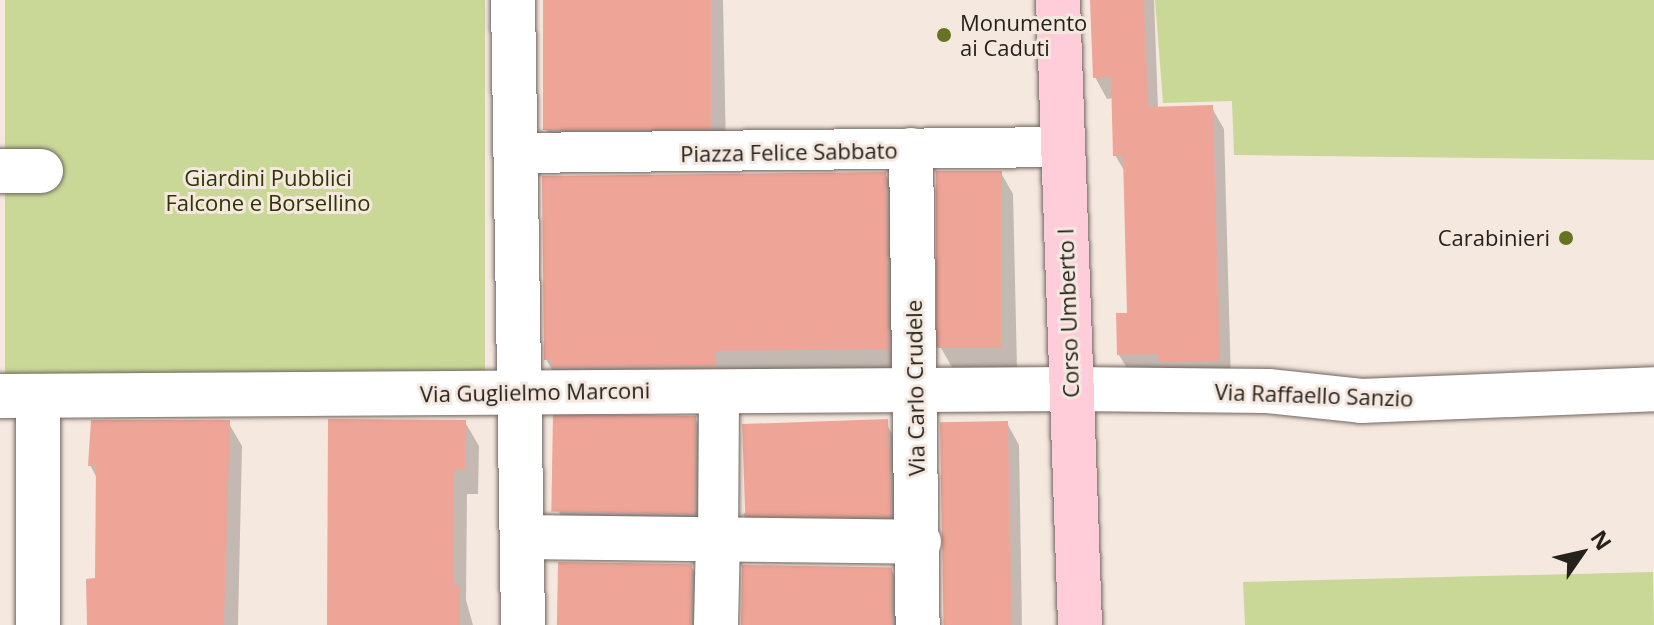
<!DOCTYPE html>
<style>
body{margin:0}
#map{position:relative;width:1654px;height:625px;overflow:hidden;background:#f4e8df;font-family:"Open Sans",sans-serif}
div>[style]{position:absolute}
.green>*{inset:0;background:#c9d897;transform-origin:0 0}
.shadow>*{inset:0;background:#0003}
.building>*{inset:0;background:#eea497;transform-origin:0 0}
.roads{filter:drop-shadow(0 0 2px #71665e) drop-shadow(0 0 2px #71665e)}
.pedestrian>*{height:40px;margin:-20px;padding:0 20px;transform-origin:20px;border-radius:20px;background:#fff}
.minor>*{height:44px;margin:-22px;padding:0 22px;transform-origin:22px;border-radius:22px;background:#fff}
.primary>*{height:44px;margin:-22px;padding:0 22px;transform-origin:22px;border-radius:22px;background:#ffcdd9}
.dots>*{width:22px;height:22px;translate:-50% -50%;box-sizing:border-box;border:4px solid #f4e8df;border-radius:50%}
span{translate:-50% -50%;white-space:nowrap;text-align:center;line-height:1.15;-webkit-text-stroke:6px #f4e8df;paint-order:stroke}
.poi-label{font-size:22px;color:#25211d}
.left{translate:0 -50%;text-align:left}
.right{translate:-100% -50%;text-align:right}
.street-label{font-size:22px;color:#25211d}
.park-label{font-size:22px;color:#2d3500}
.north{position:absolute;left:1542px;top:513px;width:80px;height:80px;-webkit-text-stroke:6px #f4e8df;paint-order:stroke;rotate:56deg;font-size:22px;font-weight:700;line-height:32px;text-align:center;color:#25211d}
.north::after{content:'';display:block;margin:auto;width:28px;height:36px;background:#25211d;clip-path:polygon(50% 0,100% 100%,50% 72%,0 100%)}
</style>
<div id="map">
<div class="green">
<div style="left:5px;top:0;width:480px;height:376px"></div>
<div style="clip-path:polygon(1155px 0,1654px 0,1654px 160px,1234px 155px,1232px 101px,1163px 103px)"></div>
<div style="clip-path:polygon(1653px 572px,1654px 625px,1245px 625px,1243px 582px)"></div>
</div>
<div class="shadow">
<div style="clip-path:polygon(545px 0,723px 0,726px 152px,561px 154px,546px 129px)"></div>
<div style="clip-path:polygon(1092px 0,1154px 0,1158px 109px,1212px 108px,1224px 129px,1231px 382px,1132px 376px,1119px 355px,1129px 315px,1125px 172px,1115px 155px,1114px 98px,1107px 99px,1095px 77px)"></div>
<div style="clip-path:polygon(1001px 173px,1013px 194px,1017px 368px,953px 369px,941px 348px)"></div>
<div style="clip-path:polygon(885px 174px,898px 195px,900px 370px,558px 381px,546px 359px)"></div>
<div style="clip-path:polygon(695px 418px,707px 440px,706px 535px,571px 533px,559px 512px)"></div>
<div style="clip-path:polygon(228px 422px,242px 446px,238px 625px,89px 625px,97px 580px,98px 480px,90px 465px)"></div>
<div style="clip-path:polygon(465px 422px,479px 446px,478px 494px,467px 494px,466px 600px,473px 625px,329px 625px)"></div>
<div style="clip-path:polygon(1007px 423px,1019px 445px,1022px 625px,945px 625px)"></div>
<div style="clip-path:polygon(887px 425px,899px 446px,903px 538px,756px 536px,743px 514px)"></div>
<div style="clip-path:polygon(691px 566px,704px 588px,704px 625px,561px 625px)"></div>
<div style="clip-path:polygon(891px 569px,903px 590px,906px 625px,741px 625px)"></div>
</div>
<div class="building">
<div style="left:543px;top:0;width:168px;height:130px"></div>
<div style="clip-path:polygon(1090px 0,1144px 0,1148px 107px,1213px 105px,1220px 361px,1158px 362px,1158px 354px,1117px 355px,1116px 313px,1127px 313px,1123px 156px,1113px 156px,1111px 77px,1093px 78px)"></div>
<div style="left:936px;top:171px;width:66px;height:177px"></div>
<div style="clip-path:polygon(886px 172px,889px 349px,715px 351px,716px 366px,552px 367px,552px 360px,544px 360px,542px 176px)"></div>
<div style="left:696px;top:416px;width:98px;height:143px;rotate:91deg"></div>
<div style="clip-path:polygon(328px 419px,466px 420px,465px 470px,454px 470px,453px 585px,460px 585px,460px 625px,327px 625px)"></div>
<div style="left:888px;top:419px;width:98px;height:146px;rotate:88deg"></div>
<div style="clip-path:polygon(91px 420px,230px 420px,224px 625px,87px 625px,86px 579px,95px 578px,96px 466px,88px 466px)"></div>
<div style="left:1008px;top:421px;width:204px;height:68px;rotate:89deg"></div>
<div style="left:558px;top:562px;width:134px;height:63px;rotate:1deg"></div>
<div style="left:742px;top:565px;width:150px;height:60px;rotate:1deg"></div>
</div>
<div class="roads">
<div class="pedestrian">
<div style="left:516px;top:153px;width:546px;rotate:-0.63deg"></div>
<div style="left:718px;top:539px;width:148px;rotate:-89.6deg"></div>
</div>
<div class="minor">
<div style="left:513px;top:0;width:625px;rotate:89.08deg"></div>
<div style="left:911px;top:150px;width:475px;rotate:89.2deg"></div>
<div style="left:0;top:171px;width:41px"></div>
<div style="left:0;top:396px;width:1070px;rotate:-0.37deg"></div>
<div style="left:1070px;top:389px;width:198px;rotate:0.6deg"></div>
<div style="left:1268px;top:391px;width:94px;rotate:6.1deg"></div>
<div style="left:1361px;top:401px;width:293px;rotate:-2.3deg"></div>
<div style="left:522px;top:537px;width:397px;rotate:0.7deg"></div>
<div style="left:38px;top:625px;width:228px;rotate:-90deg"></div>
<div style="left:716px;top:625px;width:86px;rotate:-88.7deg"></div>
</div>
<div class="primary">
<div style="left:1058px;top:0;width:625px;rotate:87.98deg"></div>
</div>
</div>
<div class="dots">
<div style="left:944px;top:35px;background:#647422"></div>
<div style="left:1566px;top:238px;background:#647422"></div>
</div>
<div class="poi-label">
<span class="left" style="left:960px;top:35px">Monumento<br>ai Caduti</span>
<span class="right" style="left:1550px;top:238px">Carabinieri</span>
</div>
<div class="street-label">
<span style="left:789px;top:152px;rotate:-1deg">Piazza Felice Sabbato</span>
<span style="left:1068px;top:313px;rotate:-92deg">Corso Umberto I</span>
<span style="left:915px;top:388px;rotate:-91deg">Via Carlo Crudele</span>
<span style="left:535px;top:392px;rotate:-1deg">Via Guglielmo Marconi</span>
<span style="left:1314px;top:395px;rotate:2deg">Via Raffaello Sanzio</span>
</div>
<div class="park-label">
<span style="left:268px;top:190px">Giardini Pubblici<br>Falcone e Borsellino</span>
</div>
<div class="north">N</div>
</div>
